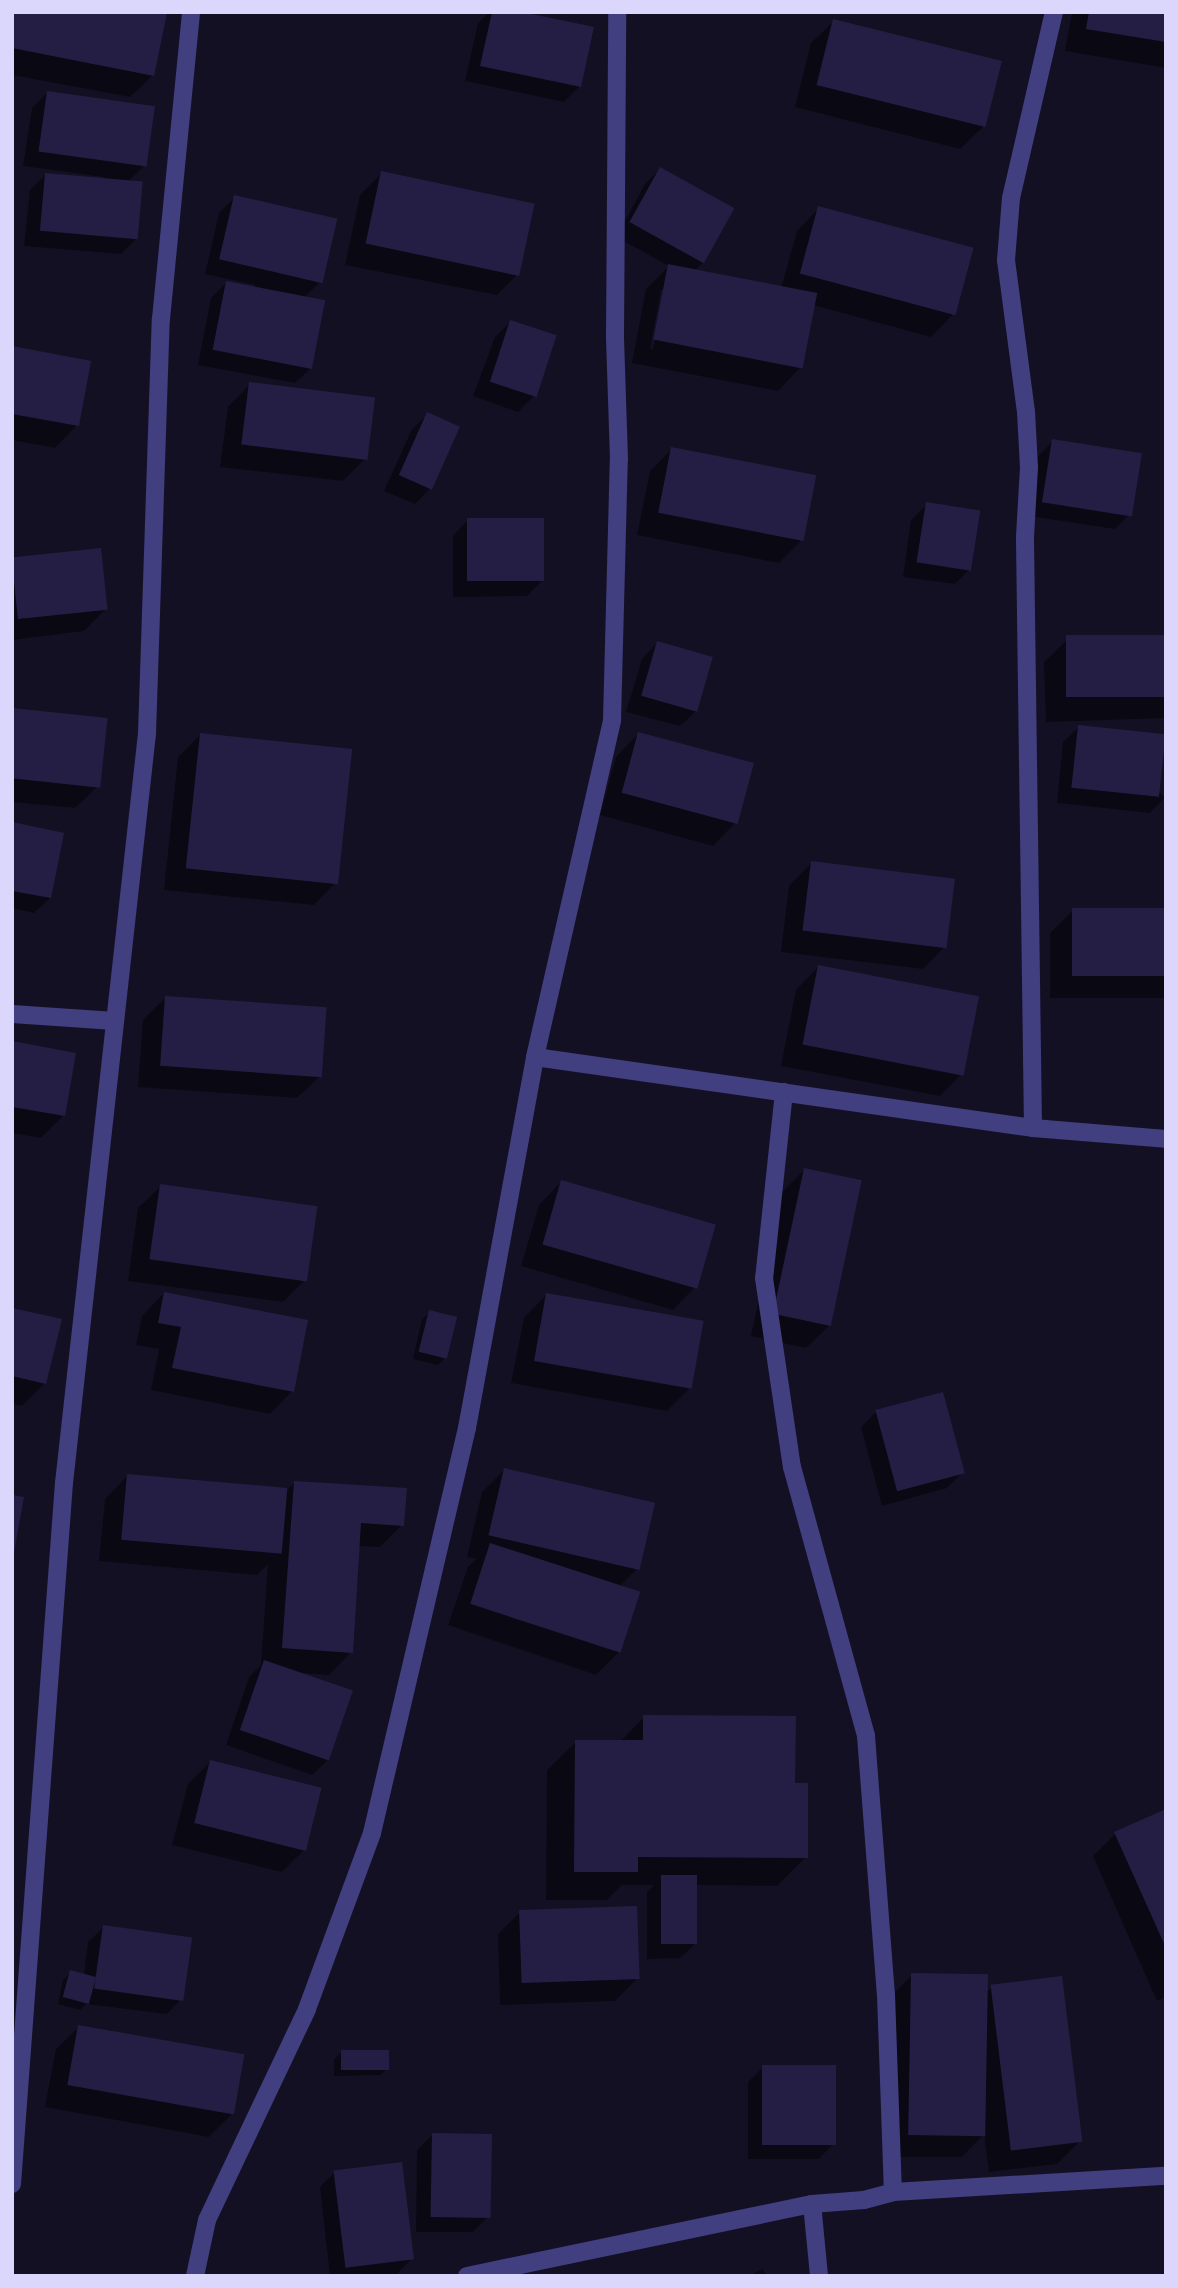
<!DOCTYPE html>
<style>
body{margin:0}
#map{position:relative;width:1178px;height:2288px;overflow:hidden;background:#141024;font-family:Arial,sans-serif}
div>[style]{position:absolute}
.shadow>*{inset:0;background:#0007}
.building>*{inset:0;background:#251e44;transform-origin:0 0}
.minor>*{height:18px;margin:-9px;padding:0 9px;transform-origin:9px;border-radius:9px;background:#413f80}
span{translate:-50% -50%;white-space:nowrap;text-align:center;line-height:1.15;-webkit-text-stroke:7px #141024;paint-order:stroke}
.frame{position:absolute;inset:0;border:14px solid #dbd7fc;pointer-events:none}
</style>
<div id="map">
<div class="shadow">
<div style="clip-path:polygon(12px 12px,165px 14px,153px 75px,130px 97px,12px 75px)"></div>
<div style="clip-path:polygon(489px 12px,514px 12px,579px 87px,564px 102px,465px 81px,478px 23px)"></div>
<div style="clip-path:polygon(1072px 12px,1166px 12px,1166px 68px,1065px 51px)"></div>
<div style="clip-path:polygon(834px 21px,983px 127px,960px 149px,795px 107px,811px 43px)"></div>
<div style="clip-path:polygon(47px 93px,144px 166px,127px 183px,136px 239px,121px 254px,24px 246px,30px 190px,45px 175px,103px 180px,104px 177px,23px 166px,32px 108px)"></div>
<div style="clip-path:polygon(evenodd,660px 169px,704px 262px,694px 271px,781px 288px,797px 231px,819px 208px,953px 314px,931px 337px,813px 305px,800px 368px,778px 391px,632px 363px,646px 289px,669px 266px,616px 237px,645px 184px,660px 169px,661px 290px,665px 290px,653px 349px,650px 349px,661px 290px)"></div>
<div style="clip-path:polygon(382px 173px,519px 273px,497px 295px,345px 265px,360px 195px)"></div>
<div style="clip-path:polygon(235px 197px,320px 282px,304px 298px,311px 368px,295px 383px,198px 365px,211px 298px,226px 283px,255px 288px,255px 285px,205px 274px,219px 213px)"></div>
<div style="clip-path:polygon(510px 322px,533px 397px,518px 412px,473px 396px,495px 337px)"></div>
<div style="clip-path:polygon(12px 348px,77px 425px,55px 448px,12px 440px)"></div>
<div style="clip-path:polygon(250px 384px,365px 459px,343px 481px,220px 467px,228px 407px)"></div>
<div style="clip-path:polygon(428px 414px,430px 489px,415px 504px,384px 491px,412px 429px)"></div>
<div style="clip-path:polygon(1053px 441px,1131px 513px,1115px 529px,1029px 516px,1037px 457px)"></div>
<div style="clip-path:polygon(672px 449px,801px 541px,779px 563px,637px 535px,650px 471px)"></div>
<div style="clip-path:polygon(927px 504px,970px 569px,955px 584px,903px 577px,911px 520px)"></div>
<div style="clip-path:polygon(468px 520px,543px 580px,527px 596px,453px 597px,453px 536px)"></div>
<div style="clip-path:polygon(12px 560px,106px 609px,84px 631px,12px 640px)"></div>
<div style="clip-path:polygon(1166px 637px,1166px 718px,1046px 722px,1044px 662px,1067px 640px)"></div>
<div style="clip-path:polygon(657px 643px,696px 711px,680px 726px,626px 712px,642px 659px)"></div>
<div style="clip-path:polygon(12px 710px,98px 786px,75px 808px,12px 802px)"></div>
<div style="clip-path:polygon(1079px 727px,1165px 797px,1150px 813px,1057px 803px,1063px 742px)"></div>
<div style="clip-path:polygon(638px 734px,735px 823px,713px 846px,600px 815px,616px 757px)"></div>
<div style="clip-path:polygon(200px 735px,336px 882px,314px 905px,164px 890px,178px 757px)"></div>
<div style="clip-path:polygon(12px 824px,50px 898px,34px 913px,12px 908px)"></div>
<div style="clip-path:polygon(811px 863px,945px 946px,923px 969px,781px 952px,789px 886px)"></div>
<div style="clip-path:polygon(1166px 910px,1166px 998px,1050px 998px,1050px 933px,1072px 911px)"></div>
<div style="clip-path:polygon(818px 967px,962px 1073px,940px 1096px,781px 1066px,796px 990px)"></div>
<div style="clip-path:polygon(165px 998px,320px 1076px,297px 1098px,138px 1087px,143px 1020px)"></div>
<div style="clip-path:polygon(12px 1043px,63px 1116px,41px 1138px,12px 1133px)"></div>
<div style="clip-path:polygon(804px 1170px,829px 1326px,806px 1348px,751px 1336px,782px 1192px)"></div>
<div style="clip-path:polygon(561px 1182px,695px 1287px,673px 1310px,521px 1266px,539px 1205px)"></div>
<div style="clip-path:polygon(161px 1186px,305px 1280px,283px 1302px,128px 1281px,138px 1208px)"></div>
<div style="clip-path:polygon(164px 1293px,292px 1391px,270px 1414px,151px 1390px,159px 1349px,136px 1345px,142px 1316px)"></div>
<div style="clip-path:polygon(546px 1295px,689px 1389px,667px 1411px,511px 1383px,524px 1318px)"></div>
<div style="clip-path:polygon(12px 1309px,44px 1384px,22px 1406px,12px 1404px)"></div>
<div style="clip-path:polygon(430px 1312px,446px 1357px,438px 1365px,413px 1359px,422px 1319px)"></div>
<div style="clip-path:polygon(876px 1412px,962px 1473px,947px 1488px,882px 1506px,861px 1427px)"></div>
<div style="clip-path:polygon(504px 1470px,638px 1568px,618px 1588px,619px 1652px,596px 1675px,448px 1625px,468px 1567px,476px 1559px,467px 1557px,482px 1492px)"></div>
<div style="clip-path:polygon(127px 1476px,287px 1490px,294px 1483px,402px 1525px,380px 1547px,358px 1546px,351px 1652px,329px 1675px,300px 1673px,328px 1760px,312px 1775px,226px 1745px,249px 1677px,261px 1665px,268px 1564px,257px 1575px,99px 1561px,105px 1499px)"></div>
<div style="clip-path:polygon(644px 1717px,793px 1784px,806px 1857px,777px 1886px,695px 1885px,696px 1943px,680px 1958px,647px 1959px,647px 1892px,654px 1885px,622px 1885px,607px 1900px,546px 1900px,547px 1770px,576px 1742px,620px 1742px)"></div>
<div style="clip-path:polygon(210px 1762px,304px 1850px,282px 1872px,172px 1845px,188px 1784px)"></div>
<div style="clip-path:polygon(1166px 1811px,1166px 1997px,1157px 2001px,1093px 1856px,1115px 1834px)"></div>
<div style="clip-path:polygon(520px 1912px,638px 1978px,615px 2001px,500px 2005px,498px 1934px)"></div>
<div style="clip-path:polygon(104px 1927px,182px 1998px,167px 2014px,86px 2004px,80px 2010px,58px 2004px,63px 1980px,71px 1972px,84px 1976px,88px 1942px)"></div>
<div style="clip-path:polygon(912px 1975px,986px 1993px,992px 1987px,1080px 2141px,1057px 2164px,989px 2172px,984px 2134px,962px 2157px,888px 2157px,889px 1998px)"></div>
<div style="clip-path:polygon(79px 2027px,232px 2114px,209px 2137px,45px 2107px,56px 2049px)"></div>
<div style="clip-path:polygon(341px 2052px,388px 2068px,380px 2075px,334px 2076px,334px 2060px)"></div>
<div style="clip-path:polygon(763px 2067px,834px 2143px,819px 2159px,748px 2159px,748px 2082px)"></div>
<div style="clip-path:polygon(433px 2134px,488px 2217px,473px 2232px,416px 2232px,417px 2150px)"></div>
<div style="clip-path:polygon(335px 2172px,412px 2258px,397px 2274px,330px 2276px,320px 2187px)"></div>
<div style="clip-path:polygon(763px 2269px,766px 2276px,748px 2276px)"></div>
</div>
<div class="building">
<div style="clip-path:polygon(12px 12px,167px 13px,154px 76px,12px 48px)"></div>
<div style="clip-path:polygon(492px 12px,522px 12px,594px 27px,581px 87px,480px 66px)"></div>
<div style="clip-path:polygon(1089px 12px,1166px 12px,1166px 42px,1086px 29px)"></div>
<div style="left:833px;top:19px;width:174px;height:68px;rotate:14deg"></div>
<div style="left:47px;top:91px;width:109px;height:61px;rotate:8deg"></div>
<div style="left:660px;top:167px;width:85px;height:63px;rotate:29deg"></div>
<div style="left:381px;top:171px;width:157px;height:74px;rotate:12deg"></div>
<div style="left:45px;top:173px;width:98px;height:58px;rotate:5deg"></div>
<div style="left:234px;top:195px;width:106px;height:66px;rotate:13deg"></div>
<div style="left:818px;top:206px;width:161px;height:70px;rotate:15deg"></div>
<div style="left:668px;top:264px;width:152px;height:77px;rotate:11deg"></div>
<div style="left:226px;top:281px;width:101px;height:70px;rotate:11deg"></div>
<div style="left:510px;top:320px;width:49px;height:65px;rotate:18deg"></div>
<div style="clip-path:polygon(12px 346px,91px 361px,79px 426px,12px 414px)"></div>
<div style="left:249px;top:382px;width:127px;height:63px;rotate:7deg"></div>
<div style="left:427px;top:412px;width:36px;height:69px;rotate:24deg"></div>
<div style="left:1052px;top:439px;width:91px;height:64px;rotate:9deg"></div>
<div style="left:671px;top:447px;width:148px;height:67px;rotate:11deg"></div>
<div style="left:926px;top:502px;width:55px;height:61px;rotate:9deg"></div>
<div style="left:544px;top:518px;width:63px;height:77px;rotate:90deg"></div>
<div style="left:101px;top:548px;width:62px;height:90px;rotate:84deg"></div>
<div style="left:1166px;top:635px;width:62px;height:100px;rotate:90deg"></div>
<div style="left:657px;top:641px;width:58px;height:57px;rotate:16deg"></div>
<div style="left:12px;top:708px;width:96px;height:70px;rotate:6deg"></div>
<div style="left:1078px;top:725px;width:88px;height:63px;rotate:6deg"></div>
<div style="left:638px;top:732px;width:120px;height:63px;rotate:15deg"></div>
<div style="left:200px;top:733px;width:153px;height:136px;rotate:6deg"></div>
<div style="clip-path:polygon(12px 822px,64px 833px,51px 898px,12px 891px)"></div>
<div style="left:811px;top:861px;width:145px;height:70px;rotate:7deg"></div>
<div style="left:1166px;top:908px;width:68px;height:94px;rotate:90deg"></div>
<div style="left:818px;top:965px;width:164px;height:81px;rotate:11deg"></div>
<div style="left:165px;top:996px;width:162px;height:70px;rotate:4deg"></div>
<div style="clip-path:polygon(12px 1041px,76px 1053px,65px 1116px,12px 1107px)"></div>
<div style="left:804px;top:1168px;width:59px;height:149px;rotate:12deg"></div>
<div style="left:561px;top:1180px;width:161px;height:67px;rotate:16deg"></div>
<div style="left:160px;top:1184px;width:159px;height:76px;rotate:8deg"></div>
<div style="clip-path:polygon(164px 1292px,308px 1320px,294px 1392px,172px 1368px,181px 1327px,158px 1323px)"></div>
<div style="left:546px;top:1293px;width:160px;height:69px;rotate:10deg"></div>
<div style="clip-path:polygon(12px 1308px,62px 1319px,46px 1384px,12px 1376px)"></div>
<div style="left:429px;top:1310px;width:29px;height:43px;rotate:14deg"></div>
<div style="left:943px;top:1392px;width:84px;height:70px;rotate:75deg"></div>
<div style="left:504px;top:1468px;width:155px;height:69px;rotate:13deg"></div>
<div style="left:127px;top:1474px;width:161px;height:66px;rotate:5deg"></div>
<div style="clip-path:polygon(294px 1481px,407px 1488px,404px 1526px,361px 1523px,353px 1653px,282px 1648px)"></div>
<div style="clip-path:polygon(12px 1495px,24px 1497px,14px 1552px,12px 1552px)"></div>
<div style="left:490px;top:1543px;width:158px;height:64px;rotate:18deg"></div>
<div style="left:264px;top:1660px;width:94px;height:74px;rotate:19deg"></div>
<div style="clip-path:polygon(643px 1715px,796px 1716px,795px 1783px,808px 1783px,808px 1858px,638px 1857px,638px 1872px,574px 1872px,575px 1740px,643px 1740px)"></div>
<div style="left:210px;top:1760px;width:115px;height:65px;rotate:14deg"></div>
<div style="clip-path:polygon(1166px 1809px,1166px 1948px,1114px 1832px)"></div>
<div style="left:661px;top:1875px;width:36px;height:69px"></div>
<div style="left:637px;top:1906px;width:73px;height:118px;rotate:88deg"></div>
<div style="left:103px;top:1925px;width:90px;height:64px;rotate:8deg"></div>
<div style="left:70px;top:1970px;width:27px;height:28px;rotate:15deg"></div>
<div style="left:911px;top:1973px;width:77px;height:162px;rotate:1deg"></div>
<div style="left:1062px;top:1976px;width:167px;height:72px;rotate:83deg"></div>
<div style="left:78px;top:2025px;width:169px;height:61px;rotate:10deg"></div>
<div style="left:341px;top:2050px;width:48px;height:20px"></div>
<div style="left:762px;top:2065px;width:74px;height:80px"></div>
<div style="left:432px;top:2133px;width:60px;height:84px;rotate:1deg"></div>
<div style="left:402px;top:2162px;width:98px;height:69px;rotate:83deg"></div>
</div>
<div class="minor">
<div style="left:12px;top:1014px;width:103px;rotate:3.9deg"></div>
<div style="left:535px;top:1057px;width:503px;rotate:8.11deg"></div>
<div style="left:1033px;top:1128px;width:133px;rotate:4.7deg"></div>
<div style="left:784px;top:1092px;width:187px;rotate:96.1deg"></div>
<div style="left:764px;top:1278px;width:191px;rotate:81.6deg"></div>
<div style="left:792px;top:1467px;width:279px;rotate:74.6deg"></div>
<div style="left:866px;top:1736px;width:259px;rotate:85.6deg"></div>
<div style="left:886px;top:1994px;width:198px;rotate:88deg"></div>
<div style="left:1033px;top:1128px;width:591px;rotate:-90.78deg"></div>
<div style="left:1025px;top:537px;width:70px;rotate:-86.7deg"></div>
<div style="left:1029px;top:467px;width:55px;rotate:-93.1deg"></div>
<div style="left:1026px;top:412px;width:153px;rotate:-97.5deg"></div>
<div style="left:1006px;top:260px;width:62px;rotate:-85.4deg"></div>
<div style="left:1011px;top:198px;width:191px;rotate:-77deg"></div>
<div style="left:12px;top:2184px;width:703px;rotate:-85.76deg"></div>
<div style="left:64px;top:1483px;width:754px;rotate:-83.68deg"></div>
<div style="left:147px;top:734px;width:415px;rotate:-88.1deg"></div>
<div style="left:161px;top:319px;width:308px;rotate:-84.4deg"></div>
<div style="left:812px;top:2204px;width:72px;rotate:84.4deg"></div>
<div style="left:195px;top:2276px;width:57px;rotate:-77.9deg"></div>
<div style="left:207px;top:2220px;width:233px;rotate:-64.6deg"></div>
<div style="left:307px;top:2009px;width:188px;rotate:-69.7deg"></div>
<div style="left:372px;top:1833px;width:416px;rotate:-76.8deg"></div>
<div style="left:467px;top:1428px;width:377px;rotate:-79.6deg"></div>
<div style="left:535px;top:1057px;width:346px;rotate:-77.1deg"></div>
<div style="left:612px;top:720px;width:261px;rotate:-88.5deg"></div>
<div style="left:619px;top:459px;width:122px;rotate:-91.9deg"></div>
<div style="left:615px;top:337px;width:325px;rotate:-89.6deg"></div>
<div style="left:467px;top:2276px;width:352px;rotate:-11.8deg"></div>
<div style="left:812px;top:2204px;width:52px;rotate:-4.4deg"></div>
<div style="left:864px;top:2200px;width:30px;rotate:-15deg"></div>
<div style="left:893px;top:2192px;width:273px;rotate:-3.4deg"></div>
</div>
<div class="frame"></div>
</div>
